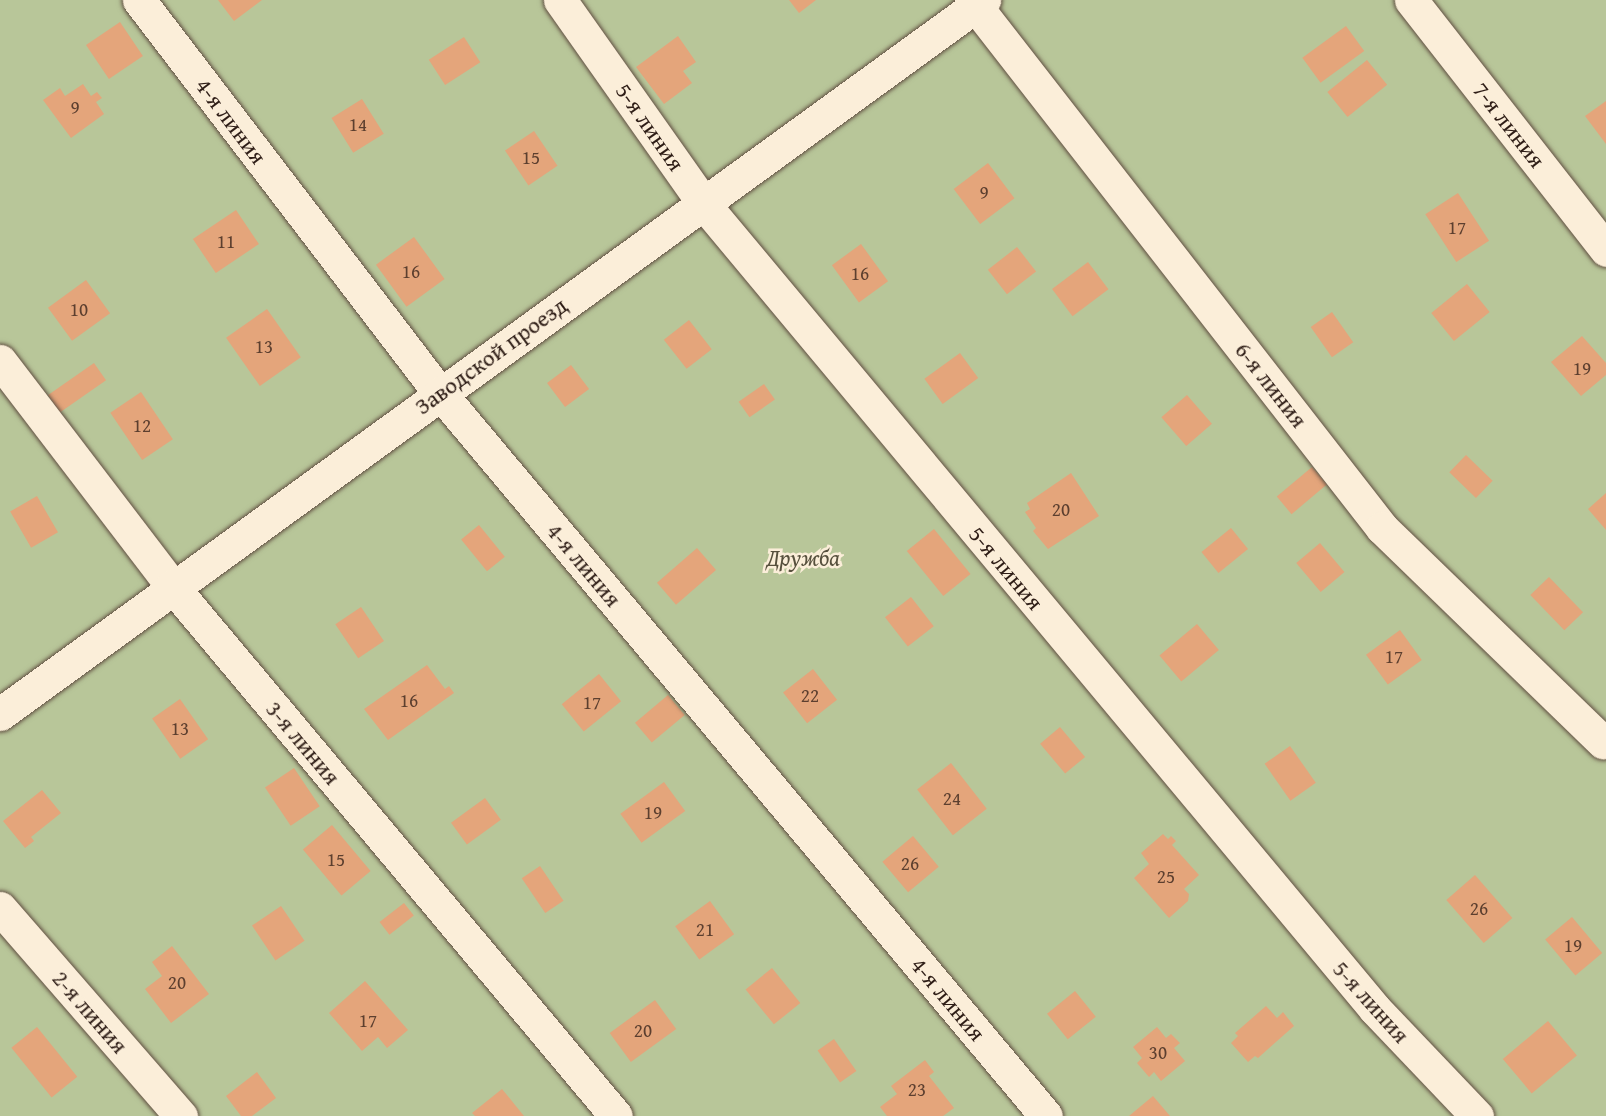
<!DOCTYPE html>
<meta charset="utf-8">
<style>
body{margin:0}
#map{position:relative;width:1606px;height:1116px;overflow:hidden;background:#f9e5c4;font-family:"Gentium Book Plus",serif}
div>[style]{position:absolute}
.green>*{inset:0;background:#b8c699;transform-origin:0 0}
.building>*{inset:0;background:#e4a57b;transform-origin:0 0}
.roads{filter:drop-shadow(0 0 2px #614f42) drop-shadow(0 0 2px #614f42)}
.minor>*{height:33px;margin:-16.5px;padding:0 16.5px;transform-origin:16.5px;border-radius:16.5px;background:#fbeed9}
span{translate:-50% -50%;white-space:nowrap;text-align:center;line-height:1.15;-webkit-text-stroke:5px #fbeed9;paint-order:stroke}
.number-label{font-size:19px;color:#5c3f2f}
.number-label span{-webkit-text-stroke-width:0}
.street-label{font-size:23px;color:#2e1d16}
.park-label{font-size:23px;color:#57503d;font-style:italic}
</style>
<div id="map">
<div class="green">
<div style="left:0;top:0;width:1606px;height:1116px"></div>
</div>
<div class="building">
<div style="clip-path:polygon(218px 0,262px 0,234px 21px)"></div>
<div style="clip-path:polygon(789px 0,816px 0,799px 13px)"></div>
<div style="left:120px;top:22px;width:41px;height:41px;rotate:56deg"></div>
<div style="left:1346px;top:26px;width:31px;height:54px;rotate:54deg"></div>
<div style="clip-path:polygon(678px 36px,696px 62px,683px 71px,692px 83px,664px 104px,636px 67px)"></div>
<div style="left:464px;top:37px;width:30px;height:42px;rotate:57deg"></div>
<div style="left:1367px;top:60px;width:32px;height:51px;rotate:51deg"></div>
<div style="clip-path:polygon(83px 84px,91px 96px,97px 92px,102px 98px,96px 102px,104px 114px,71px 138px,43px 100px,60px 88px,65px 96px)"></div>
<div style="left:362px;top:99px;width:41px;height:36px;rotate:58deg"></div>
<div style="clip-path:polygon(1606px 101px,1606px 144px,1585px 116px)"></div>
<div style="left:534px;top:131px;width:42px;height:35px;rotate:56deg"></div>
<div style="left:988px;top:163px;width:44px;height:43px;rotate:53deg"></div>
<div style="left:1458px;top:193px;width:57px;height:39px;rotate:57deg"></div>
<div style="left:236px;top:210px;width:41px;height:52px;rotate:56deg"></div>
<div style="left:414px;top:237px;width:52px;height:47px;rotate:54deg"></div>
<div style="left:861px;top:244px;width:46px;height:36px;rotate:54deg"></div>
<div style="left:1017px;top:247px;width:31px;height:37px;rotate:52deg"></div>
<div style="left:1088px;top:262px;width:34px;height:45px;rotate:53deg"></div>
<div style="left:86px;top:280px;width:41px;height:47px;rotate:54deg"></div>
<div style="left:1467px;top:284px;width:36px;height:46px;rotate:51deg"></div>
<div style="left:267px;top:309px;width:59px;height:50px;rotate:55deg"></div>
<div style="left:1332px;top:312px;width:37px;height:26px;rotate:55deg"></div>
<div style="left:689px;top:320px;width:37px;height:32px;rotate:52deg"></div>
<div style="clip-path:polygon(1582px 336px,1606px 363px,1606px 375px,1581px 396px,1551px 362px)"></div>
<div style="left:960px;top:353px;width:31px;height:44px;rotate:54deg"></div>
<div style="left:94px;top:363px;width:21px;height:56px;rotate:55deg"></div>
<div style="left:571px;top:365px;width:30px;height:30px;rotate:53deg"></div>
<div style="left:764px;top:384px;width:19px;height:31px;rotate:55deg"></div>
<div style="left:141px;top:392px;width:57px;height:37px;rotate:56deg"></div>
<div style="left:1187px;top:395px;width:38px;height:34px;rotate:49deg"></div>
<div style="left:1466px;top:455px;width:37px;height:24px;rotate:44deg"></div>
<div style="left:1312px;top:467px;width:23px;height:46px;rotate:50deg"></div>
<div style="clip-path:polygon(1071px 473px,1099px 516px,1048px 549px,1033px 531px,1036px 528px,1025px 512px,1030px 509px,1027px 503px)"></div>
<div style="clip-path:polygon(1606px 493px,1606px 530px,1588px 509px)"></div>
<div style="left:37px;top:496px;width:42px;height:31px;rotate:60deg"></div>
<div style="left:479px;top:525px;width:41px;height:23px;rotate:51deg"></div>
<div style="left:1231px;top:528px;width:27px;height:38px;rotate:51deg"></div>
<div style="left:934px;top:529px;width:58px;height:35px;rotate:51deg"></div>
<div style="left:1320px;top:543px;width:38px;height:31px;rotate:50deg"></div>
<div style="left:697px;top:548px;width:29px;height:53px;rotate:49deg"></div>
<div style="left:1549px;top:577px;width:49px;height:26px;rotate:46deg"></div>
<div style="left:911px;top:597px;width:37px;height:33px;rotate:52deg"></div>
<div style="left:361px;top:607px;width:41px;height:31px;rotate:56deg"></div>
<div style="left:1197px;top:624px;width:34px;height:49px;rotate:50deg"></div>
<div style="left:1400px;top:630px;width:37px;height:42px;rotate:54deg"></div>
<div style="clip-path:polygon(427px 665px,445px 689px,449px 686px,454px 693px,388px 740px,364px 709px)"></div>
<div style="left:813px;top:669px;width:39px;height:38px;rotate:52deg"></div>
<div style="left:599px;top:674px;width:35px;height:48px;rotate:51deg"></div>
<div style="left:668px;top:695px;width:26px;height:43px;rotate:50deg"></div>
<div style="left:180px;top:699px;width:49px;height:34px;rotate:55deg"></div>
<div style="left:1060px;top:727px;width:39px;height:26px;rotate:50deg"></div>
<div style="left:1290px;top:746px;width:45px;height:31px;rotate:55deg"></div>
<div style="left:951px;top:763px;width:58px;height:43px;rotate:52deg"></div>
<div style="left:294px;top:768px;width:46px;height:35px;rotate:56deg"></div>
<div style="left:664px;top:782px;width:36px;height:54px;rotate:54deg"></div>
<div style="clip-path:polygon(42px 790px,61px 813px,31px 837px,34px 841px,25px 848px,3px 821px)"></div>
<div style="left:485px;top:798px;width:27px;height:42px;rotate:54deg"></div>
<div style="left:332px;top:825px;width:60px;height:38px;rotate:50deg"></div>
<div style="clip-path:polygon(1163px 834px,1168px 839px,1171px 836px,1176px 841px,1172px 845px,1199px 875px,1184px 889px,1189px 894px,1188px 901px,1169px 918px,1134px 878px,1149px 864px,1141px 853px)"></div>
<div style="left:913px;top:836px;width:40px;height:40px;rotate:50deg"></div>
<div style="left:540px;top:866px;width:42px;height:22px;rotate:56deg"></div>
<div style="left:1475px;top:875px;width:57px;height:38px;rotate:49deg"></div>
<div style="left:710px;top:901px;width:41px;height:43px;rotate:54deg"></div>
<div style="left:404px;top:903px;width:16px;height:31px;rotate:52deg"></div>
<div style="left:281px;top:906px;width:42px;height:35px;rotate:56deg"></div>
<div style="left:1572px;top:917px;width:47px;height:35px;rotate:50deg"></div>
<div style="clip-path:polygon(172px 946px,209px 994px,171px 1023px,145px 989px,162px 976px,152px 962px)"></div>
<div style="left:772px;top:968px;width:45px;height:34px;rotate:51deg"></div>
<div style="clip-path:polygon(365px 981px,408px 1030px,387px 1048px,378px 1037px,362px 1051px,329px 1013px)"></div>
<div style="left:1075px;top:991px;width:33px;height:36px;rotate:51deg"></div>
<div style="left:655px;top:1000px;width:36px;height:56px;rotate:54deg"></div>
<div style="clip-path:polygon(1266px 1006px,1277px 1018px,1283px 1012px,1294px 1026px,1258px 1058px,1255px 1056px,1248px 1062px,1231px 1043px,1238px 1036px,1235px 1033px)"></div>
<div style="left:1548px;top:1021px;width:45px;height:59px;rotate:50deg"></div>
<div style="left:37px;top:1027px;width:64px;height:33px;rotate:51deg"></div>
<div style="clip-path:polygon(1157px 1027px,1166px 1038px,1171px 1034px,1180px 1043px,1174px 1048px,1185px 1061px,1161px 1081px,1154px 1072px,1149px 1077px,1137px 1063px,1142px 1058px,1133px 1047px)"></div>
<div style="left:834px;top:1039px;width:39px;height:20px;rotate:55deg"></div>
<div style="clip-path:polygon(925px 1060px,934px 1072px,929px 1076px,954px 1108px,943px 1116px,887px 1116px,880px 1107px,897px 1094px,891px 1086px)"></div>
<div style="clip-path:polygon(257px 1072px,276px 1098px,252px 1116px,241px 1116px,226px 1096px)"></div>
<div style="clip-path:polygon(502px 1089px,524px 1116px,475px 1116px,472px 1113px)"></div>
<div style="clip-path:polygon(1153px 1096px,1170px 1116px,1129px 1116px)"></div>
</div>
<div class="roads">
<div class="minor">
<div style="left:139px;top:0;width:495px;rotate:52.6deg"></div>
<div style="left:440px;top:393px;width:943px;rotate:50.03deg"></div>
<div style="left:560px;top:0;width:248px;rotate:54.8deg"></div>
<div style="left:703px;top:203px;width:1049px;rotate:50.18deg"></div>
<div style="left:1375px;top:1009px;width:148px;rotate:46.4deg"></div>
<div style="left:971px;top:0;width:669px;rotate:52.1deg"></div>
<div style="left:1382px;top:528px;width:308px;rotate:44.1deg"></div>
<div style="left:1411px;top:0;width:317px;rotate:52deg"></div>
<div style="left:0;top:361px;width:283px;rotate:52.6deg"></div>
<div style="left:172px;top:586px;width:691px;rotate:50.05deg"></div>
<div style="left:0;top:714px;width:1216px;rotate:-35.97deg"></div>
<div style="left:0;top:908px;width:276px;rotate:49deg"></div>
</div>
</div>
<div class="number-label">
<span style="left:75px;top:108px">9</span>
<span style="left:358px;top:125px">14</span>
<span style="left:531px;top:158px">15</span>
<span style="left:984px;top:193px">9</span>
<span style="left:1457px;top:228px">17</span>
<span style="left:226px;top:242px">11</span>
<span style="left:411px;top:272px">16</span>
<span style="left:860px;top:274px">16</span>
<span style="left:79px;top:310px">10</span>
<span style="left:264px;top:347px">13</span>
<span style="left:1582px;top:369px">19</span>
<span style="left:142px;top:426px">12</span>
<span style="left:1061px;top:510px">20</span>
<span style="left:1394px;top:657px">17</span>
<span style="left:810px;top:696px">22</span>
<span style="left:409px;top:701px">16</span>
<span style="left:592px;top:703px">17</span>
<span style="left:180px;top:729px">13</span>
<span style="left:952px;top:799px">24</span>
<span style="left:653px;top:813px">19</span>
<span style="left:336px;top:860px">15</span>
<span style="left:910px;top:864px">26</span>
<span style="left:1166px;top:877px">25</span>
<span style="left:1479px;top:909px">26</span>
<span style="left:705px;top:930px">21</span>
<span style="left:1573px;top:946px">19</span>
<span style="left:177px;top:983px">20</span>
<span style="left:368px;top:1021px">17</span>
<span style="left:643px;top:1031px">20</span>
<span style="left:1158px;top:1053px">30</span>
<span style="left:917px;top:1090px">23</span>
</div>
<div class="street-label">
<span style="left:231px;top:121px;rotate:53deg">4-я линия</span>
<span style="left:1509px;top:125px;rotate:52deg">7-я линия</span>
<span style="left:650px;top:127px;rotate:55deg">5-я линия</span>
<span style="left:491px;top:356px;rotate:-36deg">Заводской проезд</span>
<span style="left:1271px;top:385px;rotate:52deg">6-я линия</span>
<span style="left:584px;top:565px;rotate:50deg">4-я линия</span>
<span style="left:1006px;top:568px;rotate:50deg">5-я линия</span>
<span style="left:303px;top:743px;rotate:50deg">3-я линия</span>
<span style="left:948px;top:999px;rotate:50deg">4-я линия</span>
<span style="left:1371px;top:1002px;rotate:48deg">5-я линия</span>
<span style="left:90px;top:1012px;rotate:49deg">2-я линия</span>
</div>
<div class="park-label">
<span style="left:803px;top:558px">Дружба</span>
</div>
</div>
